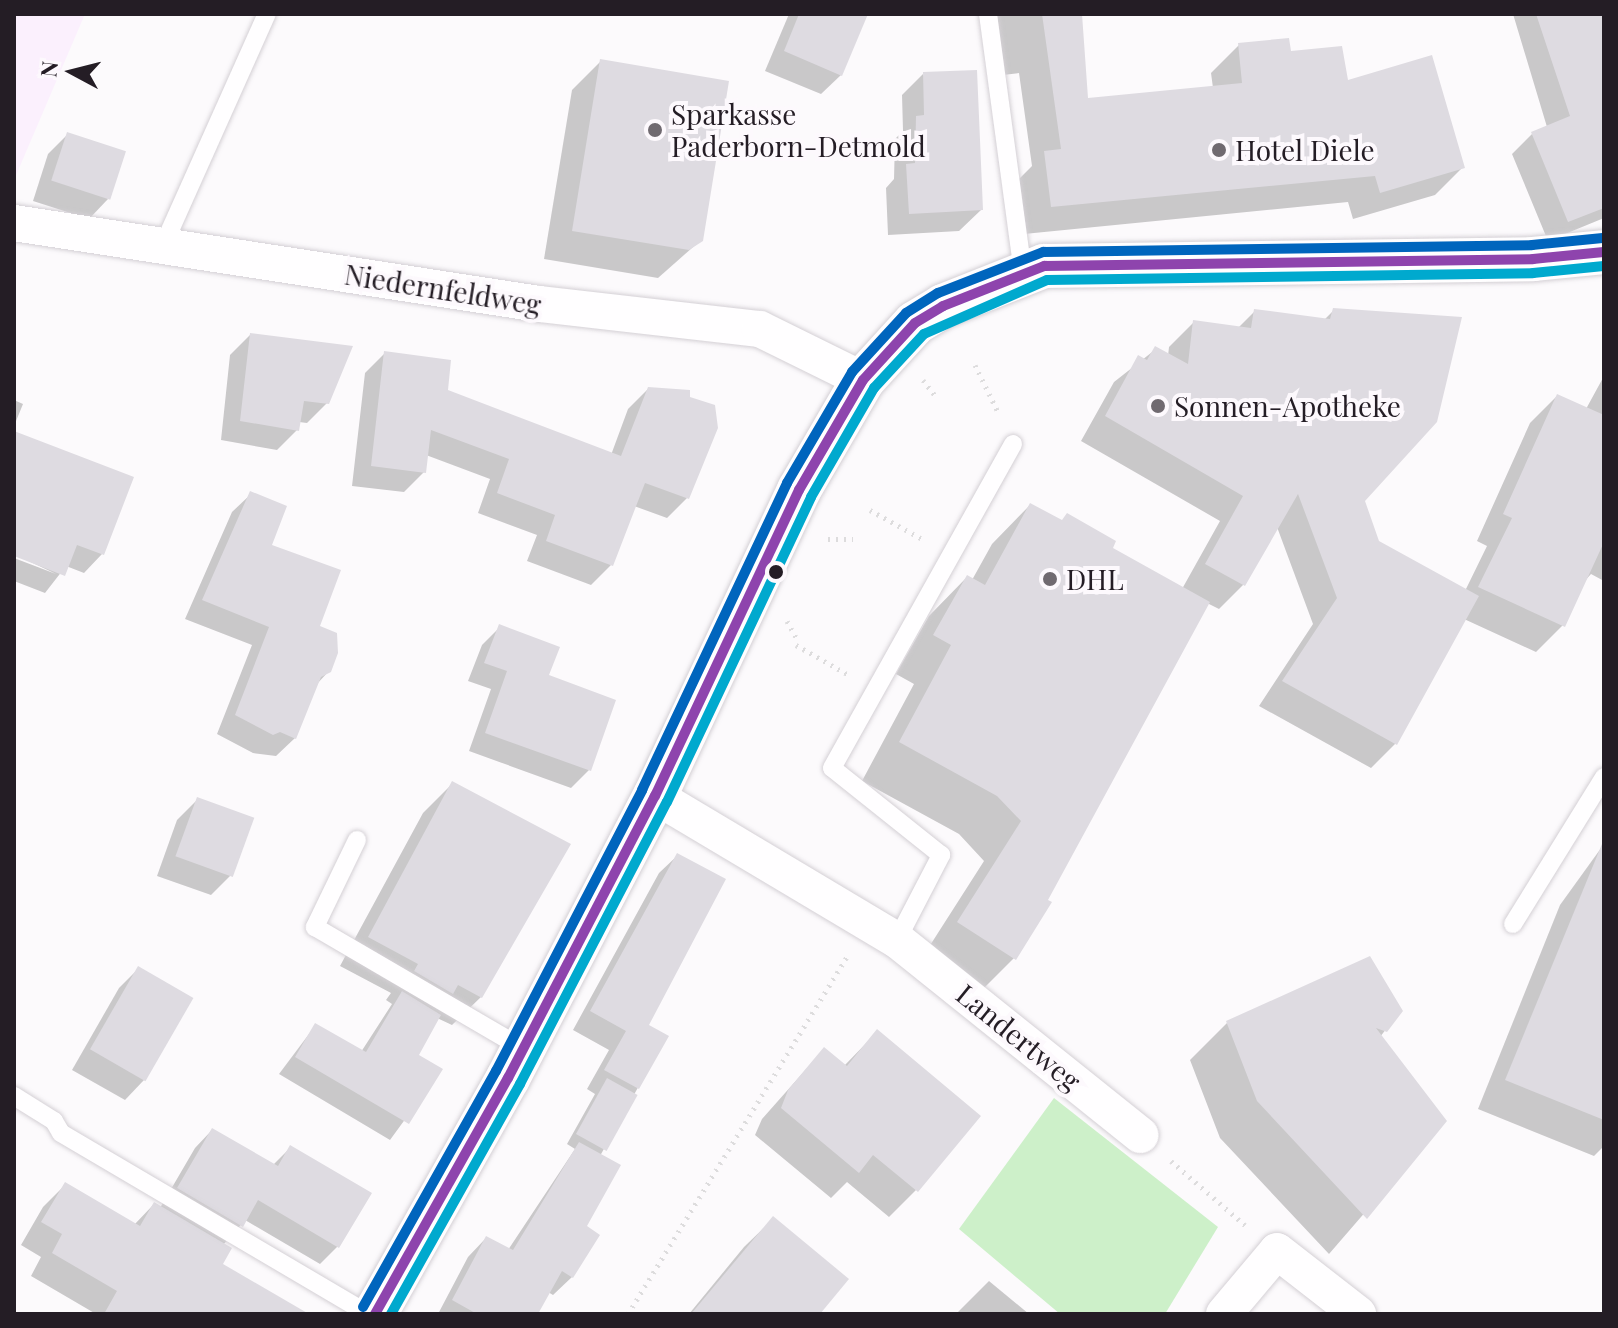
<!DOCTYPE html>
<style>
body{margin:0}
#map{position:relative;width:1618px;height:1328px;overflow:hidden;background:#fcfafc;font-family:"Playfair Display",serif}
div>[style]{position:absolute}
.built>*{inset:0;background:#fbf0fd}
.green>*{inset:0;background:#cdf0c9}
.shadow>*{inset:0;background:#0003}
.building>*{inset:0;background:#dedbe1;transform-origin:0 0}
.path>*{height:5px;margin-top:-2.5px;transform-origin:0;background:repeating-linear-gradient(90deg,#dddcdd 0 2px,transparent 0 8px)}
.roads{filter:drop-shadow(0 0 2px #d4d0d5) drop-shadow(0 0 2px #d4d0d5)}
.lane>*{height:18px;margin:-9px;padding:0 9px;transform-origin:9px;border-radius:9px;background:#fffeff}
.street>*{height:36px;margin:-18px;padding:0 18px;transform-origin:18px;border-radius:18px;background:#fffeff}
.secondary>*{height:44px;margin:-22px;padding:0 22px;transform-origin:22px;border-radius:22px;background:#fffeff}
.bus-1>*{height:10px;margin:-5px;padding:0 5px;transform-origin:5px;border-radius:5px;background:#8e44ad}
.bus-2>*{height:10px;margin:-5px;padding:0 5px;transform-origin:5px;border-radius:5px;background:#00a9ce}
.bus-3>*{height:10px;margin:-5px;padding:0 5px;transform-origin:5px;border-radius:5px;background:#0065bd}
.dots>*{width:22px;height:22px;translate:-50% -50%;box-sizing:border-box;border:4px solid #fdf9fd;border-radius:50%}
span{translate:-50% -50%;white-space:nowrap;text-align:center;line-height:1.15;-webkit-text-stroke:8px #fdf9fd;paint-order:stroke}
.poi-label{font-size:28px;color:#241d25}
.left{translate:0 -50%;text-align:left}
.street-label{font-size:28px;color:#241d25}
.frame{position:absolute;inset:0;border:16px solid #241d25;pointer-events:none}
.north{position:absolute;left:32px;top:32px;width:80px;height:80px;-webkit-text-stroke:6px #fdf9fd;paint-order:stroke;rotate:277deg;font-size:22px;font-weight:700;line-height:32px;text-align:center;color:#241d25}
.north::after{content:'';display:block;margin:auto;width:28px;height:36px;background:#241d25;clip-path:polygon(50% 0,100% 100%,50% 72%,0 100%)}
</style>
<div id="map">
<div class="built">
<div style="clip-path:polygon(14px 14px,85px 14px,14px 180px)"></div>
</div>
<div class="green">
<div style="clip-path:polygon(1054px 1098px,1218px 1227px,1165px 1314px,1060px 1314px,959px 1229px)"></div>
</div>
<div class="shadow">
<div style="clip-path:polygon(789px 14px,866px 14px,841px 75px,821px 94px,765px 71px)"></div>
<div style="clip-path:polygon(997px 14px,1080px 14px,1086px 100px,1213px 88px,1211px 73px,1239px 45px,1346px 83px,1462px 168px,1435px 195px,1353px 219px,1348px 202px,1024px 234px,1017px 181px,1032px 166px,1019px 73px,1003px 75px)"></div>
<div style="clip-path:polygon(1513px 14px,1600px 14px,1588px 46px,1604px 86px,1604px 218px,1548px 241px,1512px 154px,1532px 134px,1547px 127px)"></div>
<div style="clip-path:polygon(601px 61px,701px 240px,658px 278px,544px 259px,572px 90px)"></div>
<div style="clip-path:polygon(923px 74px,981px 210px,959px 231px,888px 235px,886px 188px,894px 179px,895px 139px,903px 131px,902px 95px)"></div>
<div style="clip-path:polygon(68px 134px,108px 199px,89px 219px,33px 201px,48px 154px)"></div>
<div style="clip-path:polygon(1334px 310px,1362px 500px,1378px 542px,1465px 591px,1487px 546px,1477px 541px,1530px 423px,1557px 396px,1586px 409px,1604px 376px,1604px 581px,1591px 574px,1583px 583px,1563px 625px,1536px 652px,1464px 619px,1395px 744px,1371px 768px,1259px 706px,1313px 624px,1277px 527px,1243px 585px,1219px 609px,1207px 603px,1014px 958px,975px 997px,920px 961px,984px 861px,959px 834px,862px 781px,914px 684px,896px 674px,929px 616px,967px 577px,972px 580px,992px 544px,1030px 505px,1182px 589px,1220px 521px,1081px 441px,1114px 382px,1156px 349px,1168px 356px,1169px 347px,1194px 322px,1238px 328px,1255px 311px,1324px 320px)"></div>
<div style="clip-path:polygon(250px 335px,327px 403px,307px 423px,299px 422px,297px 430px,277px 450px,221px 440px,230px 355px)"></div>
<div style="clip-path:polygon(385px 353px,446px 392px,611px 455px,628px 409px,648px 389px,687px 498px,667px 518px,634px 506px,611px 565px,591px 585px,527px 561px,537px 535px,478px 513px,490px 479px,426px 455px,424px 472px,404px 492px,352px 486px,365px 373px)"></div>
<div style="clip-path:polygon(14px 400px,23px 404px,14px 426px)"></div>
<div style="clip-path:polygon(14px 433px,102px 554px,84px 573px,66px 566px,45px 593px,14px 581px,14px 558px,56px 574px,14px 554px)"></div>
<div style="clip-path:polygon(251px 494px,269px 546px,329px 671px,316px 685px,295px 738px,276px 756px,253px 753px,217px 734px,252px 645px,185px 619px,232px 512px)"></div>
<div style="clip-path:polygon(500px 627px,547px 677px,589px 770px,571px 788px,469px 751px,491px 689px,468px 681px,482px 645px)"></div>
<div style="clip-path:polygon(452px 784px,481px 997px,452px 1025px,437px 1018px,416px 1055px,441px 1070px,390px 1140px,279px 1074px,315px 1026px,361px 1052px,392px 1004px,386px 1000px,391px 993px,340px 966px,423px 813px)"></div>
<div style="clip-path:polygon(197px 800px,231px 875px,211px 895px,157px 876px,177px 820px)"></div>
<div style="clip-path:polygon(1604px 844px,1604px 1146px,1594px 1156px,1478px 1109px,1560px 905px)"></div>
<div style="clip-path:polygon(678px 855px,646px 1026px,666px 1037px,600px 1156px,572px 1277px,553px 1295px,548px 1292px,536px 1314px,438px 1314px,468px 1257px,486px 1238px,508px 1250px,575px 1149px,567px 1144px,595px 1094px,587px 1089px,609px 1050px,573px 1030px,659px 873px)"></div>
<div style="clip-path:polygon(139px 968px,144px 1080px,125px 1100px,72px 1070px,119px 988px)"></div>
<div style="clip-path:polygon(1400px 1011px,1380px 1037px,1444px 1121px,1329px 1254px,1220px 1138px,1190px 1060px,1227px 1023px)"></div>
<div style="clip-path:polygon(877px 1032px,916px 1190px,889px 1217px,847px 1182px,831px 1198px,755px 1135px,762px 1119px,824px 1049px,844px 1066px)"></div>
<div style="clip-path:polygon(212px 1130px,273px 1165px,290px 1148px,338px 1246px,320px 1264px,245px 1220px,223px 1245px,220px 1264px,292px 1314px,96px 1314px,31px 1276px,41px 1257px,21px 1245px,43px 1207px,65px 1185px,134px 1225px,154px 1204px,160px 1208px,195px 1148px)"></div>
<div style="clip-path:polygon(773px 1219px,818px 1314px,689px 1314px,744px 1247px)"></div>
<div style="clip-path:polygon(989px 1281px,1029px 1314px,956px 1314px)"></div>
</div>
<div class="building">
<div style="clip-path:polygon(799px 14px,868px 14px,842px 76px,784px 51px)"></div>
<div style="clip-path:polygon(1042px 14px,1082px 14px,1088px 98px,1242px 83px,1238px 43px,1289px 38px,1291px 51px,1342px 46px,1348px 80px,1432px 55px,1465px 168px,1380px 193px,1375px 176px,1051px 207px,1044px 151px,1061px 149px)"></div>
<div style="clip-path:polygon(1536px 14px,1602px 14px,1604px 208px,1568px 222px,1531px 132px,1570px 116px)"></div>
<div style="clip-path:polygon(600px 59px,729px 81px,703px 241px,689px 250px,572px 231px)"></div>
<div style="clip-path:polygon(977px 70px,983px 210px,909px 214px,906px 164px,915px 163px,916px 116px,924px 115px,923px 72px)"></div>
<div style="left:67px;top:132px;width:62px;height:51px;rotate:18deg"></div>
<div style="clip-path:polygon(1333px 308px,1462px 317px,1437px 422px,1365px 501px,1379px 541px,1479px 596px,1397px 745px,1282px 681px,1337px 598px,1298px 494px,1245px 586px,1205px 564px,1243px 496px,1105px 416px,1138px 355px,1147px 360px,1155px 346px,1188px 364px,1193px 320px,1251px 328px,1254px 309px,1330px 319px)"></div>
<div style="clip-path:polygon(250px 333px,353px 346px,329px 404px,304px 401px,299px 431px,240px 421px)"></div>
<div style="clip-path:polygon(384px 351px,451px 360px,448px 390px,621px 456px,648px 387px,690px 390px,690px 397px,715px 405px,718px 428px,689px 499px,645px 483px,613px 566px,546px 541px,555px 515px,497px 493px,509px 459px,431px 430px,426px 473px,371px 466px)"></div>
<div style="clip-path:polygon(1557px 394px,1604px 415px,1604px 542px,1565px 627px,1478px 587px,1512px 518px,1503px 514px)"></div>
<div style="clip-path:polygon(14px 431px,134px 477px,104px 555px,77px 545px,65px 576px,14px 556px)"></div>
<div style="clip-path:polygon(250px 491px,287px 506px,272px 545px,341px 570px,320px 626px,337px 633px,338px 653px,331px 672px,321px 677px,296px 739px,280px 732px,273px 735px,235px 715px,269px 627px,202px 600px)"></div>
<div style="clip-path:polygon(1030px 503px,1062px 520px,1067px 513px,1116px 541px,1113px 548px,1210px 602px,1048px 900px,1052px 902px,1016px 960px,957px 922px,1021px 821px,997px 796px,899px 742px,951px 645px,933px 635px,967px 575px,985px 585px)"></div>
<div style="clip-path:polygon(499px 624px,560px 647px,549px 675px,616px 700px,591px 771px,485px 733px,507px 671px,484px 663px)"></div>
<div style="clip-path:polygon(452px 781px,571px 844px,482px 998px,458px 985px,453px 994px,414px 971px,418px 964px,368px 937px)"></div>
<div style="left:197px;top:797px;width:61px;height:63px;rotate:20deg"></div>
<div style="clip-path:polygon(1604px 839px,1604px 1120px,1505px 1080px)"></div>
<div style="clip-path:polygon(677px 853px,726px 879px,649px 1025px,669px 1036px,639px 1089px,604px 1070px,626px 1031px,590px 1011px)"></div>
<div style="clip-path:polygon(1370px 956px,1403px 1011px,1387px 1032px,1376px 1028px,1447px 1121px,1367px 1219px,1257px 1101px,1226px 1021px)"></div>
<div style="left:138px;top:966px;width:64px;height:96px;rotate:30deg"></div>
<div style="clip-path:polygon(402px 991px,441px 1015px,419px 1055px,443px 1069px,409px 1124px,295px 1057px,315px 1023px,366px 1052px)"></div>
<div style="clip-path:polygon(877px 1029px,981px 1116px,918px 1192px,873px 1155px,859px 1173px,781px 1108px,788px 1090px,824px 1047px,847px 1066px)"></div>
<div style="left:607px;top:1078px;width:35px;height:64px;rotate:29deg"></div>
<div style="clip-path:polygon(212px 1128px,278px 1166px,290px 1145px,372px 1193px,339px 1248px,258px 1200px,243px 1227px,177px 1188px)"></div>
<div style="clip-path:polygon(579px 1142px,621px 1165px,587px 1226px,600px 1235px,573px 1278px,562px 1271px,538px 1314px,477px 1314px,452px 1300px,486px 1236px,513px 1250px)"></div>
<div style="clip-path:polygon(65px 1182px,140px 1226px,154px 1202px,232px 1248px,223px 1264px,309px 1314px,104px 1314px,117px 1291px,52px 1253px,62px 1234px,41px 1222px)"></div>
<div style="clip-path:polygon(773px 1216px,849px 1279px,820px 1314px,691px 1314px)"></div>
</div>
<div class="path">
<div style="left:975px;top:365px;width:55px;rotate:63.9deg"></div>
<div style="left:923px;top:380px;width:23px;rotate:52deg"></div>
<div style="left:870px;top:510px;width:60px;rotate:29.1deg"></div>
<div style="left:828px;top:539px;width:25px"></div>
<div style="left:787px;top:621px;width:23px;rotate:61deg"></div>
<div style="left:796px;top:645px;width:59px;rotate:29.6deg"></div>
<div style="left:1171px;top:1161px;width:98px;rotate:40.9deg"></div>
<div style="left:628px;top:1314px;width:419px;rotate:-58.5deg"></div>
</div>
<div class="roads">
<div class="lane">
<div style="left:988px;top:14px;width:260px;rotate:82.3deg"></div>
<div style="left:163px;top:246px;width:254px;rotate:-65.9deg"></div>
<div style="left:357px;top:840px;width:97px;rotate:115.8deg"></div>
<div style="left:315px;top:927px;width:242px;rotate:30.3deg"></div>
<div style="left:1513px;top:924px;width:173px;rotate:-58.2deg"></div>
<div style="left:897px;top:940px;width:96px;rotate:-62.6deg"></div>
<div style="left:941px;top:855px;width:139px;rotate:-141.4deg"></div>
<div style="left:832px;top:768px;width:371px;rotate:-60.8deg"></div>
<div style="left:14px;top:1096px;width:47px;rotate:32deg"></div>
<div style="left:54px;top:1121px;width:14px;rotate:60deg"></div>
<div style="left:61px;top:1133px;width:356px;rotate:30.5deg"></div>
</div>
<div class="street">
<div style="left:14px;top:223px;width:531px;rotate:8.77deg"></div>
<div style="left:539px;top:304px;width:222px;rotate:6.5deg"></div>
<div style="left:760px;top:329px;width:115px;rotate:26.3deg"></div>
<div style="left:655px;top:796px;width:282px;rotate:30.8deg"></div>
<div style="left:897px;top:940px;width:312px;rotate:38.7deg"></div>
<div style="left:1224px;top:1314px;width:82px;rotate:-49.9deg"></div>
<div style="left:1277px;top:1251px;width:103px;rotate:37.9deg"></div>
</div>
<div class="secondary">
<div style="left:375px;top:1314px;width:271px;rotate:-60.6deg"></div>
<div style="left:508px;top:1078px;width:318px;rotate:-62.5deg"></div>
<div style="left:655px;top:796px;width:338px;rotate:-64.8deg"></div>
<div style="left:799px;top:490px;width:127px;rotate:-59.8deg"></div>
<div style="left:863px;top:380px;width:77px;rotate:-47.6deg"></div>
<div style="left:915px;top:323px;width:33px;rotate:-31deg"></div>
<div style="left:943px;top:306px;width:109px;rotate:-21.6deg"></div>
<div style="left:1044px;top:266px;width:489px;rotate:-0.8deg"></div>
<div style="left:1533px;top:259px;width:71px;rotate:-5.6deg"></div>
</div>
</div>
<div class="bus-1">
<div style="left:375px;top:1314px;width:271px;rotate:-60.6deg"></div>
<div style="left:508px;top:1078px;width:318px;rotate:-62.5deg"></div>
<div style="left:655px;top:796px;width:338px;rotate:-64.8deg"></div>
<div style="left:799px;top:490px;width:127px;rotate:-59.8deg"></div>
<div style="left:863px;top:380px;width:77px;rotate:-47.6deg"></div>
<div style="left:915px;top:323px;width:33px;rotate:-31deg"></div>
<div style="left:943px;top:306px;width:109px;rotate:-21.6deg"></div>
<div style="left:1044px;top:266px;width:489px;rotate:-0.8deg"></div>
<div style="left:1533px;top:259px;width:71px;rotate:-5.6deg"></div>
</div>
<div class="bus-2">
<div style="left:391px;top:1314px;width:264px;rotate:-60.7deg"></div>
<div style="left:520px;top:1084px;width:318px;rotate:-62.5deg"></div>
<div style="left:667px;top:802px;width:337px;rotate:-64.7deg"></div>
<div style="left:811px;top:497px;width:126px;rotate:-60deg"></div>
<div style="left:874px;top:388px;width:74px;rotate:-47.2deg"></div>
<div style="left:924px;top:334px;width:134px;rotate:-23.7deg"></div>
<div style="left:1047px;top:280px;width:486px;rotate:-0.8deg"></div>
<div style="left:1533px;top:273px;width:71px;rotate:-5.6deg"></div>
</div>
<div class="bus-3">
<div style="left:363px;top:1307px;width:271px;rotate:-60.6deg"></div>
<div style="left:496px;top:1071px;width:317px;rotate:-62.5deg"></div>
<div style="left:642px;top:790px;width:340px;rotate:-64.7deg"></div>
<div style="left:787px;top:483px;width:129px;rotate:-59.6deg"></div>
<div style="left:852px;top:372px;width:80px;rotate:-47.5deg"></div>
<div style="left:906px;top:313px;width:38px;rotate:-32deg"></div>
<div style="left:938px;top:293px;width:113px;rotate:-21.3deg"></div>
<div style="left:1043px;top:252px;width:489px;rotate:-0.8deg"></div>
<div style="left:1532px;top:245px;width:71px;rotate:-5.6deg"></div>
</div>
<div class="dots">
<div style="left:655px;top:130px;background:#706a70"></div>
<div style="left:1219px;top:150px;background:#706a70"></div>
<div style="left:1158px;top:406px;background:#706a70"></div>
<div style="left:776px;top:572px;background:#241d25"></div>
<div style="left:1050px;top:579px;background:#706a70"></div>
</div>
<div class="poi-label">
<span class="left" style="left:671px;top:130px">Sparkasse<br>Paderborn-Detmold</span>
<span class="left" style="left:1235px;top:150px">Hotel Diele</span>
<span class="left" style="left:1174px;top:406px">Sonnen-Apotheke</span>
<span class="left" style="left:1066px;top:579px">DHL</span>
</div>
<div class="street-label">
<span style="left:443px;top:289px;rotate:9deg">Niedernfeldweg</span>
<span style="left:1019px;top:1037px;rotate:39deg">Landertweg</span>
</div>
<div class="frame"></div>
<div class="north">N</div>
</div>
